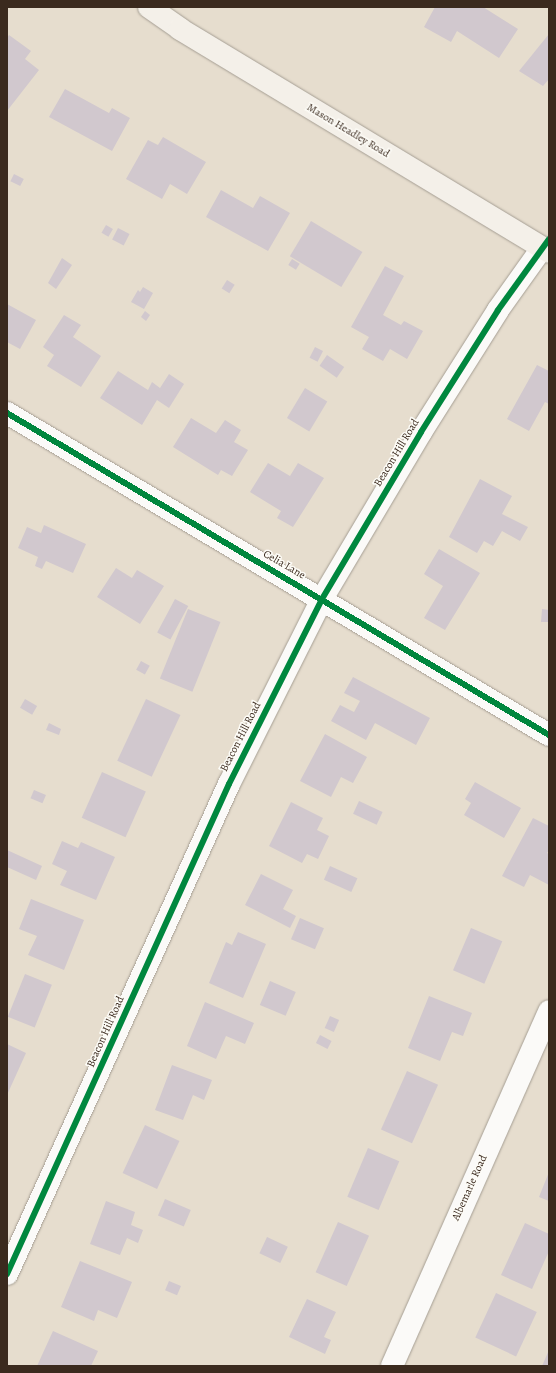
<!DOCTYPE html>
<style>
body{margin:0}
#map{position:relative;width:556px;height:1373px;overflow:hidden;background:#e6ddce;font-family:Alegreya,serif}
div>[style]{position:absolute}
.building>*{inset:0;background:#d1c8ce;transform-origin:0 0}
.roads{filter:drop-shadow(0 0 1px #a59e93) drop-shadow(0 0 1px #a59e93)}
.minor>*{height:22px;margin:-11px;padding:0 11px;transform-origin:11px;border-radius:11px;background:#fbfaf8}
.tertiary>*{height:22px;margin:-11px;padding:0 11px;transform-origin:11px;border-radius:11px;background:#fbfaf8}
.secondary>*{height:22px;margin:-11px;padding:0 11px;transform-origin:11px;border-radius:11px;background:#f4f0e9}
.cycleway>*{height:6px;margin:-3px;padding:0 3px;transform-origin:3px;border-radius:3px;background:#00873e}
span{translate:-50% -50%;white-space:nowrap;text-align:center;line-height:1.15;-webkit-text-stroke:3px #fdfcf7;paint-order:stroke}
.street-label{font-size:11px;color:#3b2a1e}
.frame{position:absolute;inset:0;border:8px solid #3b2a1e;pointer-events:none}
</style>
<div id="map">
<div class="building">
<div style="clip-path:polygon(435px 7px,483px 7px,518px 29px,499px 58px,457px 31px,451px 42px,424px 27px)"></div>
<div style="clip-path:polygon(549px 34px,549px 79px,543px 86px,519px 71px)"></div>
<div style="clip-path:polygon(9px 35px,31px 51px,25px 59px,39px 70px,7px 111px,7px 38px)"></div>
<div style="clip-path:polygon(65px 89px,109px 113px,112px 108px,130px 118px,112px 151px,49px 117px)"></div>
<div style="clip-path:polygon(163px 137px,206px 162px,187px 194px,170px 184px,162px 199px,126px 179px,148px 140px,158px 145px)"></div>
<div style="left:14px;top:174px;width:11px;height:8px;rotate:27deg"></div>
<div style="clip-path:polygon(221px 190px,253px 208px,260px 196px,290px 213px,268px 251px,206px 217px)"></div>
<div style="left:311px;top:221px;width:60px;height:41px;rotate:31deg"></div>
<div style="left:106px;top:225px;width:8px;height:9px;rotate:30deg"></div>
<div style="left:118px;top:228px;width:13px;height:13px;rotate:27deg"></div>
<div style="clip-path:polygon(62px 258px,72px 265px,56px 289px,48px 283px)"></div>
<div style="left:292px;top:259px;width:9px;height:7px;rotate:32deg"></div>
<div style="clip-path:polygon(385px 266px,404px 276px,383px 315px,401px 325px,404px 321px,423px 331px,407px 359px,390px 349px,383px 361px,362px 349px,369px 337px,351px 327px)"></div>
<div style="left:227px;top:280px;width:9px;height:10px;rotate:32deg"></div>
<div style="clip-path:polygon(143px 287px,153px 293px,144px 309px,131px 302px,138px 290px,140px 292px)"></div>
<div style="clip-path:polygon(7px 304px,36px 320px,20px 349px,7px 342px)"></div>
<div style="clip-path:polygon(145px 311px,150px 315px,146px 321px,141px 317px)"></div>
<div style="clip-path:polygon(64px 315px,81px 325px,73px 337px,101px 356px,81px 387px,47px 366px,54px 355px,43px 347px)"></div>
<div style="left:315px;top:347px;width:9px;height:12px;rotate:27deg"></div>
<div style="left:327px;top:355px;width:21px;height:13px;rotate:35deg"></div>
<div style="clip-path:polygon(537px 365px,549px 371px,549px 404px,545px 402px,529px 431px,507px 419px)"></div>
<div style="clip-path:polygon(118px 371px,148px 390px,152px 382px,160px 388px,169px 374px,184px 384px,169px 408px,157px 400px,142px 425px,100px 398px)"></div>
<div style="left:305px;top:388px;width:26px;height:35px;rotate:31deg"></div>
<div style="clip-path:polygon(191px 418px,216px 433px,225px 420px,241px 430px,234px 442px,248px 450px,232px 476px,221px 470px,218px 475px,173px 447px)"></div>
<div style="clip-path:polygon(268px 463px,290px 476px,298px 463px,324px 478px,293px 527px,277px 518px,281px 511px,250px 492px)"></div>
<div style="clip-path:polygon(480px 479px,512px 496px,502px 514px,528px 527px,520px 541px,502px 531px,493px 546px,484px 541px,477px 553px,449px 537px)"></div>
<div style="clip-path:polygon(44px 525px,86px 544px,73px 573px,46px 561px,42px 569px,35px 566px,38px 557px,18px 548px,27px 527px,41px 533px)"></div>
<div style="clip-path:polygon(439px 549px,480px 573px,445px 630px,424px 618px,443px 586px,424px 574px)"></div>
<div style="clip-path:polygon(116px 568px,132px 578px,137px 570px,164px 586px,140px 624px,97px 597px)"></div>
<div style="left:175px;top:599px;width:15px;height:38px;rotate:28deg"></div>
<div style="left:188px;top:609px;width:35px;height:75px;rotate:22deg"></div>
<div style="clip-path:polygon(542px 609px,549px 610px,549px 622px,541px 622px)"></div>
<div style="left:141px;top:661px;width:10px;height:10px;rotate:29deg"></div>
<div style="clip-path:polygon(353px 677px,430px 718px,416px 745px,375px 723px,366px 740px,331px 721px,340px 705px,354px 712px,360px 701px,344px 693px)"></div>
<div style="left:25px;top:699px;width:14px;height:10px;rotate:30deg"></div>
<div style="left:146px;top:699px;width:38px;height:68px;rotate:25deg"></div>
<div style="clip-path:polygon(49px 723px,61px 729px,59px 735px,46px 730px)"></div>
<div style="clip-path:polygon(325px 734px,367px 757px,353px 783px,341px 777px,331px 797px,300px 781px)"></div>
<div style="left:102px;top:772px;width:48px;height:50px;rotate:24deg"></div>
<div style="clip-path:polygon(475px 782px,521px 808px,504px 838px,464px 815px,471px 803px,465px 799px)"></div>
<div style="left:34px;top:790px;width:13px;height:9px;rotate:23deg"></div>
<div style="left:359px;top:801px;width:26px;height:14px;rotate:25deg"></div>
<div style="clip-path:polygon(291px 802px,323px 818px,317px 830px,329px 836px,318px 859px,307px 854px,302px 863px,269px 846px)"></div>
<div style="clip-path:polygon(533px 818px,549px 826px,549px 850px,547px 853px,549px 854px,549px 885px,530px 875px,524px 887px,502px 876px)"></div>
<div style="clip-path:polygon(62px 841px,78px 848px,81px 842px,115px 857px,96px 900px,60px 885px,67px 871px,52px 864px)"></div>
<div style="clip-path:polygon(7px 850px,42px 866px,36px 880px,7px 867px)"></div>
<div style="left:330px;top:866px;width:30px;height:15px;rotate:24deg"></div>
<div style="clip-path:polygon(261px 874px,293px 890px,283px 909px,296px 916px,290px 928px,245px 905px)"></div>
<div style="clip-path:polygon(31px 899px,84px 920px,64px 970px,28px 955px,37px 936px,19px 929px)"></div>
<div style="left:300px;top:918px;width:26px;height:23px;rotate:23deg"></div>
<div style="left:471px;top:928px;width:34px;height:46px;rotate:23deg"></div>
<div style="clip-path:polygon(238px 932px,266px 944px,243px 998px,209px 983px,226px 942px,232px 945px)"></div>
<div style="left:25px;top:974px;width:29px;height:46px;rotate:22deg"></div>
<div style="left:270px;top:981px;width:28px;height:26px;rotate:23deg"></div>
<div style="clip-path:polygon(429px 996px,472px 1013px,463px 1036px,452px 1032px,440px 1061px,408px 1048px)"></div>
<div style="clip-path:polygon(205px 1002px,254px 1023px,245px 1044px,226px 1036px,216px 1059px,187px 1046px)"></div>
<div style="left:330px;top:1016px;width:10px;height:13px;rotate:24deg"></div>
<div style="left:320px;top:1035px;width:13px;height:9px;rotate:27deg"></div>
<div style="clip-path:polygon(7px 1044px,26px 1053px,7px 1095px)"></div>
<div style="clip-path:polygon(172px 1065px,212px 1080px,204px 1100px,193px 1095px,183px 1120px,155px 1110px)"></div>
<div style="left:407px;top:1071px;width:34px;height:64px;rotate:24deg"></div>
<div style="left:145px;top:1125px;width:38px;height:53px;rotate:25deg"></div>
<div style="left:368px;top:1148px;width:34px;height:53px;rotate:23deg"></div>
<div style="clip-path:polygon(549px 1172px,549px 1201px,539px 1197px)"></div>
<div style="left:165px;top:1199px;width:28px;height:18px;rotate:23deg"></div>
<div style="clip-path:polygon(106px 1201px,135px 1212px,131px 1225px,143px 1230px,138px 1243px,127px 1238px,120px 1255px,90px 1244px)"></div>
<div style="left:338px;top:1222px;width:34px;height:55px;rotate:24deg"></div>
<div style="clip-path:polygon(525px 1223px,549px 1234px,549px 1251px,532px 1289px,501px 1275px)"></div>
<div style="left:267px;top:1237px;width:23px;height:18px;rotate:25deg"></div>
<div style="clip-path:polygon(80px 1261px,132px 1282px,117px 1318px,98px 1310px,94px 1321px,61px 1307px)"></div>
<div style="left:169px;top:1281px;width:13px;height:10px;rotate:23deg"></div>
<div style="left:496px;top:1293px;width:45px;height:49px;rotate:25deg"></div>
<div style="clip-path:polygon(307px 1299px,336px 1312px,324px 1337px,331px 1340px,325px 1354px,289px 1337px)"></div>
<div style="clip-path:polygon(53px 1331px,98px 1351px,91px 1366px,37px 1366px)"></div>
<div style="clip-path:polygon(549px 1350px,549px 1366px,542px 1366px)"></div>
</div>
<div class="roads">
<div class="minor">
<div style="left:7px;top:413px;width:630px;rotate:30.71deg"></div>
<div style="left:392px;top:1366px;width:388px;rotate:-66.1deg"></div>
</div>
<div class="tertiary">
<div style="left:7px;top:1274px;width:538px;rotate:-65.63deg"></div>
<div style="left:229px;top:784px;width:207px;rotate:-63.3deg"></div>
<div style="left:322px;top:599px;width:194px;rotate:-59.3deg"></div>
<div style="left:421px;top:432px;width:144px;rotate:-57.7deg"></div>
<div style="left:498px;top:310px;width:76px;rotate:-54.6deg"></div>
</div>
<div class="secondary">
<div style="left:149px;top:7px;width:38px;rotate:35deg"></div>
<div style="left:180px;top:29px;width:431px;rotate:31.1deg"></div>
</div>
</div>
<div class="cycleway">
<div style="left:7px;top:413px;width:630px;rotate:30.71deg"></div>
<div style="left:7px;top:1274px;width:538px;rotate:-65.63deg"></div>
<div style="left:229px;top:784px;width:207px;rotate:-63.3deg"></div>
<div style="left:322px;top:599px;width:194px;rotate:-59.3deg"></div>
<div style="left:421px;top:432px;width:144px;rotate:-57.7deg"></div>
<div style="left:498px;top:310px;width:87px;rotate:-54.3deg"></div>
</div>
<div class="street-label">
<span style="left:348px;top:131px;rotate:31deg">Mason Headley Road</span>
<span style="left:397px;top:453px;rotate:-59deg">Beacon Hill Road</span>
<span style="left:284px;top:565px;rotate:30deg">Celia Lane</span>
<span style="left:241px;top:737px;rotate:-63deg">Beacon Hill Road</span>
<span style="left:106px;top:1032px;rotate:-66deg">Beacon Hill Road</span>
<span style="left:470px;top:1188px;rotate:-66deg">Albemarle Road</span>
</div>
<div class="frame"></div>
</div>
